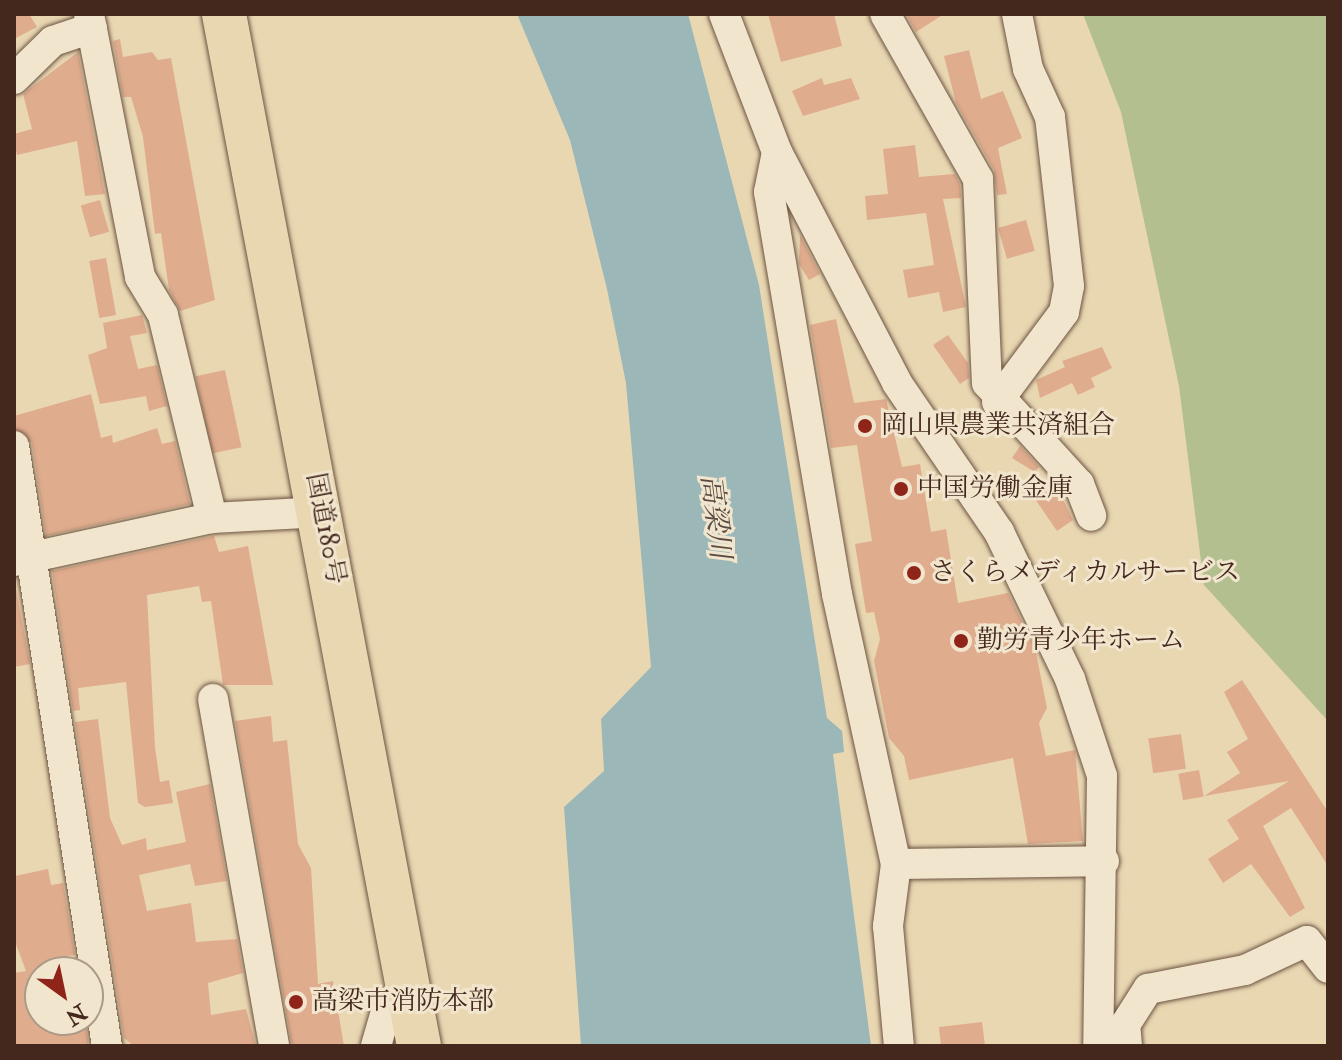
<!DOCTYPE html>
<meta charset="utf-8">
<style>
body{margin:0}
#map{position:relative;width:1342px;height:1060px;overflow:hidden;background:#e9d7b2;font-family:"IM FELL Double Pica","Noto Serif JP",serif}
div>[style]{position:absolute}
.green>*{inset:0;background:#b3bf8f}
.water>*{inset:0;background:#9cb7b7}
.building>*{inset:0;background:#e0ac8e;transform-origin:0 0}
.roads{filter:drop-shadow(0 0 2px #6d5442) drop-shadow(0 0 2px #6d5442)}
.minor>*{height:30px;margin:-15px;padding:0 15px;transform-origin:15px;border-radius:15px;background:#f1e5cd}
.highway>*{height:44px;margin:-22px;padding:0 22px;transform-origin:22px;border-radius:22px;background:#e9d7b2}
.dots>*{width:22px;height:22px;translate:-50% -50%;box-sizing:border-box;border:4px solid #f1e5cd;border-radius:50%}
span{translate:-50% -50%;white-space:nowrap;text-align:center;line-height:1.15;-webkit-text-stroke:6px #f1e5cd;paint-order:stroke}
.poi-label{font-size:26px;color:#44281d}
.left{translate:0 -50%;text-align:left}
.street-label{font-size:26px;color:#44281d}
.water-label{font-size:28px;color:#5a4c44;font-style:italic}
.frame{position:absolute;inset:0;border:16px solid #44281d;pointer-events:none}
.north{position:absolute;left:24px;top:956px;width:80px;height:80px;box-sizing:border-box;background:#f1e5cd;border:2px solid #ac9987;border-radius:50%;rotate:147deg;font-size:22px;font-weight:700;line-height:32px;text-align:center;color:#44281d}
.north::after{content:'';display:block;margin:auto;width:28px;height:36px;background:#8f2418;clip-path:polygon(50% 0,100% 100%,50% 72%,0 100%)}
</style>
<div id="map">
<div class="green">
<div style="clip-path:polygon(1083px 14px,1328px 14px,1328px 721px,1204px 585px,1179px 386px,1121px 112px)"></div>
</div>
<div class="water">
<div style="clip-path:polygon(517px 14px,688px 14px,759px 285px,827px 718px,842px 731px,844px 752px,833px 754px,871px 1046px,581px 1046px,564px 807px,604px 771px,601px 719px,651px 667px,626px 383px,607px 289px,570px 140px)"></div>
</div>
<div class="building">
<div style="clip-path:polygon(14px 14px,29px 14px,37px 27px,14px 39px)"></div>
<div style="clip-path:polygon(768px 14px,834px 14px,842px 46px,781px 62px)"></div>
<div style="clip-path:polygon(906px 14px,944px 14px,916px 32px)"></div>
<div style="clip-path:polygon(120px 39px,123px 57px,152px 52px,158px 60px,171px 58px,215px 300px,180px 311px,169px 290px,161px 233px,155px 234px,143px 137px,131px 97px,123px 97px,113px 41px)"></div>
<div style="clip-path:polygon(969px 50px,981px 99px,1003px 91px,1022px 138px,998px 148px,1007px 194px,997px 195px,994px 170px,956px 103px,944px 56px)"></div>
<div style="clip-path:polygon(78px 52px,105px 194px,85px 196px,77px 141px,17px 155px,14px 143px,14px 134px,32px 129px,23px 94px)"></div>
<div style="clip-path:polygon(822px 78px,824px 85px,851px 78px,860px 99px,803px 116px,792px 91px)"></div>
<div style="clip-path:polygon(915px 145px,919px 177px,955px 174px,960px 184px,961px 198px,943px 199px,966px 307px,943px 312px,939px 292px,908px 298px,903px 270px,934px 265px,926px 213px,867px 220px,865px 196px,888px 194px,883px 149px)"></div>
<div style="left:100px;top:200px;width:33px;height:20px;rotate:74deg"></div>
<div style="left:1026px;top:220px;width:32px;height:29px;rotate:74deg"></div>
<div style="clip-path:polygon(800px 235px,820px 274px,809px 280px,799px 264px)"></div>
<div style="left:106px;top:258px;width:58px;height:17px;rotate:80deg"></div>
<div style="clip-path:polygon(142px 315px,147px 333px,130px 336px,138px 369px,157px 365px,167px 406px,149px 411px,146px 396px,100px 404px,88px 355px,107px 348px,103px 323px)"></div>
<div style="clip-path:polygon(836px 319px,854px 403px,886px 399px,902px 467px,920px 464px,931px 532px,946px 529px,958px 603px,1008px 593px,1035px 648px,1047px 708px,1039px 723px,1046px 756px,1075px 750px,1083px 841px,1028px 844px,1013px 758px,909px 780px,904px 756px,889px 738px,874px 661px,880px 639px,874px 612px,866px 613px,855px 544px,872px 541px,857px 445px,831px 448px,810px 325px)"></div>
<div style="clip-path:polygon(948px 335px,968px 363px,969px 378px,960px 384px,933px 345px)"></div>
<div style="clip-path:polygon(1102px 347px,1112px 368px,1091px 378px,1095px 387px,1078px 395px,1072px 383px,1040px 398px,1036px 380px,1065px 367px,1062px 361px)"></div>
<div style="left:225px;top:370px;width:79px;height:30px;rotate:78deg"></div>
<div style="clip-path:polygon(91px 394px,101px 438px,112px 435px,113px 443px,157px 428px,162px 444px,175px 441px,190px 504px,46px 536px,32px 443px,15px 429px,14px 416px)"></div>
<div style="clip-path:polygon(1020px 446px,1039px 467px,1035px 472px,1012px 458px)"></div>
<div style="clip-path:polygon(1056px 485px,1073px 520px,1057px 531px,1035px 499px)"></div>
<div style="clip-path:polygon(214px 536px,219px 552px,248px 546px,273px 685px,223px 685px,211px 601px,202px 602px,199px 586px,147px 595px,155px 747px,160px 782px,169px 780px,173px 803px,145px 807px,138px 803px,126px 682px,78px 688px,80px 710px,73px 711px,52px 571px)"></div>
<div style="clip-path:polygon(14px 578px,30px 664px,14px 667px)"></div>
<div style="clip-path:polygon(1242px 680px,1328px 812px,1328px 866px,1291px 808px,1263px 826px,1305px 908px,1290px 917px,1251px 864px,1223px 883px,1208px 859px,1239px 839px,1227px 820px,1289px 781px,1204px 796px,1240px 773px,1227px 752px,1248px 739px,1224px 692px)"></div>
<div style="clip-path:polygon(271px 716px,273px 742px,287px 740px,298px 844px,311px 868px,318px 984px,333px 981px,344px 1046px,292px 1046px,235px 721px)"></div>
<div style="clip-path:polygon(98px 719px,110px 818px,122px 845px,146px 838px,147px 850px,186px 842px,176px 792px,210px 784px,227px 881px,195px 886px,190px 864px,139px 875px,147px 911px,191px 903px,196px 942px,237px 939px,243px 973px,208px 983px,211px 1015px,246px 1009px,256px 1046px,134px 1046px,124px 1038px,75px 722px)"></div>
<div style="left:1181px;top:734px;width:35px;height:33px;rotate:82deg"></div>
<div style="left:1199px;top:770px;width:27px;height:21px;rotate:80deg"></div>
<div style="clip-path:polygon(48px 869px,51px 885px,63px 883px,75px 955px,52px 958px,54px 972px,40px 972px,40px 1020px,85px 1020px,89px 1046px,14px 1046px,14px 973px,26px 971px,14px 939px,15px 876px)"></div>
<div style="clip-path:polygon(982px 1022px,985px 1046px,941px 1046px,939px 1027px)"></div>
</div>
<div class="roads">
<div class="minor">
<div style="left:89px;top:14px;width:268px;rotate:79deg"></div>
<div style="left:140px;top:277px;width:44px;rotate:58.8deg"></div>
<div style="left:163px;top:315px;width:209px;rotate:76.4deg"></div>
<div style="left:724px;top:14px;width:148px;rotate:69deg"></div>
<div style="left:777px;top:152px;width:260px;rotate:62.5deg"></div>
<div style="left:897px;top:383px;width:181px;rotate:55.6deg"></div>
<div style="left:999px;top:532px;width:163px;rotate:64.2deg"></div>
<div style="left:1070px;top:679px;width:102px;rotate:71.7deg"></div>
<div style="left:1102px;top:776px;width:270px;rotate:90.8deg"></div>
<div style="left:885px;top:14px;width:189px;rotate:60.6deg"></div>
<div style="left:978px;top:179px;width:204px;rotate:87.5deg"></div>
<div style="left:987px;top:383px;width:137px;rotate:47.7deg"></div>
<div style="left:1079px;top:484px;width:34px;rotate:69deg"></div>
<div style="left:14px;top:79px;width:54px;rotate:-44.3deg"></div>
<div style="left:53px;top:41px;width:41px;rotate:-18.4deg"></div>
<div style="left:777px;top:152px;width:41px;rotate:101.3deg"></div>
<div style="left:769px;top:192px;width:408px;rotate:80.4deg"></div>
<div style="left:837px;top:594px;width:276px;rotate:77.7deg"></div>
<div style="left:896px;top:864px;width:63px;rotate:97.4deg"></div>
<div style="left:888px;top:926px;width:121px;rotate:84.8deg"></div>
<div style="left:997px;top:402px;width:112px;rotate:-53.3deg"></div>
<div style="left:1064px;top:312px;width:26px;rotate:-79deg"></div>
<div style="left:1069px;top:286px;width:170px;rotate:-96.4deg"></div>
<div style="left:1050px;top:117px;width:53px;rotate:-114.6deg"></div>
<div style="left:1028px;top:69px;width:56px;rotate:-101.3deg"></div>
<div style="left:14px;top:446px;width:607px;rotate:81.19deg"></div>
<div style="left:14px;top:561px;width:203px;rotate:-12.3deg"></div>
<div style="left:212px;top:518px;width:110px;rotate:-3.1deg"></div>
<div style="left:213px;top:699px;width:352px;rotate:80deg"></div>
<div style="left:896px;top:864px;width:208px;rotate:-0.8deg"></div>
<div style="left:376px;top:1046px;width:33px;rotate:-74deg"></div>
<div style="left:1127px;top:1046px;width:21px;rotate:-95deg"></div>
<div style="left:1125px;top:1025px;width:43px;rotate:-57.4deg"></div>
<div style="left:1148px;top:989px;width:99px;rotate:-11.1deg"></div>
<div style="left:1245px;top:970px;width:68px;rotate:-25.1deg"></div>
<div style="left:1307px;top:941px;width:34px;rotate:52deg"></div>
</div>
<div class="highway">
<div style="left:224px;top:14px;width:1050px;rotate:79.3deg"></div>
</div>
</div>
<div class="dots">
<div style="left:865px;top:426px;background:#8f2418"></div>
<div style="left:901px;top:489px;background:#8f2418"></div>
<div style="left:914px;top:573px;background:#8f2418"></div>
<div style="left:961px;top:641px;background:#8f2418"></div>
<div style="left:296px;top:1002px;background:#8f2418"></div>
</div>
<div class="poi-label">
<span class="left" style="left:881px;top:426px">岡山県農業共済組合</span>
<span class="left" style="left:917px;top:489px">中国労働金庫</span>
<span class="left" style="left:930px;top:573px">さくらメディカルサービス</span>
<span class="left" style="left:977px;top:641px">勤労青少年ホーム</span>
<span class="left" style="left:312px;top:1002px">高梁市消防本部</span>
</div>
<div class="street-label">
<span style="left:325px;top:529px;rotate:79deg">国道180号</span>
</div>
<div class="water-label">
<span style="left:715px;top:517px;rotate:83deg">高梁川</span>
</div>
<div class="frame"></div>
<div class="north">N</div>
</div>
